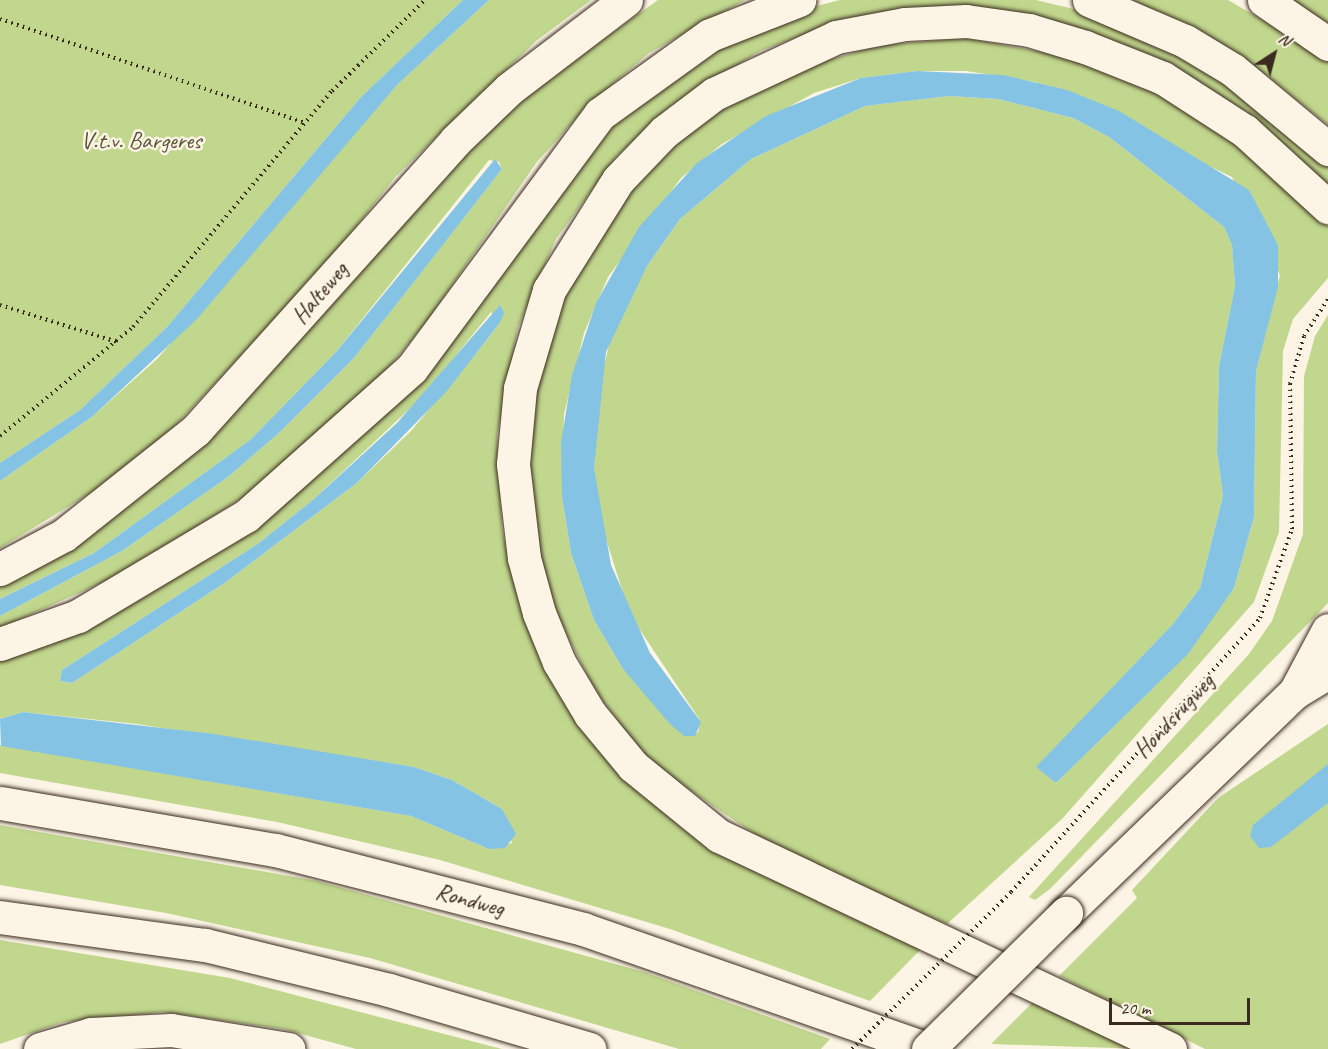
<!DOCTYPE html>
<style>
body{margin:0}
#map{position:relative;width:1328px;height:1049px;overflow:hidden;background:#fcf5e5;font-family:Caveat,sans-serif}
div>[style]{position:absolute}
.green>*{inset:0;background:#c1d78d}
.water>*{inset:0;background:#85c3e5}
.path>*{height:4px;margin-top:-2px;transform-origin:0;background:repeating-linear-gradient(90deg,#3b2a1e 0 1.5px,transparent 0 6px)}
.roads{filter:drop-shadow(0 0 2px #3b2a1e) drop-shadow(0 0 2px #3b2a1e)}
.minor>*{height:33px;margin:-16.5px;padding:0 16.5px;transform-origin:16.5px;border-radius:16.5px;background:#fcf5e5}
.secondary>*{height:33px;margin:-16.5px;padding:0 16.5px;transform-origin:16.5px;border-radius:16.5px;background:#fcf5e5}
.primary>*{height:33px;margin:-16.5px;padding:0 16.5px;transform-origin:16.5px;border-radius:16.5px;background:#fcf5e5}
.path-bridge>*{height:4px;margin-top:-2px;transform-origin:0;background:repeating-linear-gradient(90deg,#3b2a1e 0 1.5px,transparent 0 6px)}
.bridges{filter:drop-shadow(0 0 2px #3b2a1e) drop-shadow(0 0 2px #3b2a1e)}
.secondary-bridge>*{height:33px;margin:-16.5px;padding:0 16.5px;transform-origin:16.5px;border-radius:16.5px;background:#fcf5e5}
span{translate:-50% -50%;white-space:nowrap;text-align:center;line-height:1.15;-webkit-text-stroke:5px #fcf5e5;paint-order:stroke}
.park-label{font-size:24px;color:#5c553a}
.street-label{font-size:24px;color:#3b2a1e}
.north{position:absolute;left:1244px;top:24px;width:60px;height:60px;-webkit-text-stroke:4px #fcf5e5;paint-order:stroke;rotate:36deg;font-size:16px;font-weight:700;line-height:24px;text-align:center;color:#3b2a1e}
.north::after{content:'';display:block;margin:auto;width:21px;height:27px;background:#3b2a1e;clip-path:polygon(50% 0,100% 100%,50% 72%,0 100%)}
.scale{position:absolute;left:1109px;top:998px;width:141px;height:27px;box-sizing:border-box;border:3px solid #3b2a1e;border-top:0;padding-left:8px;font-size:18px;line-height:21px;white-space:nowrap;color:#3b2a1e;-webkit-text-stroke:4px #fcf5e5;paint-order:stroke}
</style>
<div id="map">
<div class="green">
<div style="clip-path:polygon(0 0,463px 0,361px 97px,167px 327px,80px 410px,0 463px)"></div>
<div style="clip-path:polygon(489px 0,591px 0,536px 41px,396px 176px,325px 266px,175px 426px,117px 477px,0 548px,0 481px,93px 416px,157px 359px,397px 85px)"></div>
<div style="clip-path:polygon(658px 0,745px 0,649px 53px,589px 104px,536px 163px,428px 320px,386px 371px,245px 496px,126px 572px,0 628px,0 616px,122px 551px,228px 477px,280px 432px,353px 359px,502px 169px,499px 162px,489px 160px,336px 352px,250px 440px,94px 553px,0 599px,0 587px,94px 532px,208px 441px,447px 172px,520px 99px)"></div>
<div style="clip-path:polygon(evenodd,840px 0,1036px 0,1086px 12px,1203px 66px,1328px 164px,1328px 187px,1144px 55px,836px 23px,760px 51px,672px 105px,616px 157px,556px 239px,518px 327px,497px 436px,502px 530px,517px 595px,537px 647px,655px 805px,682px 828px,725px 857px,926px 944px,870px 1001px,670px 929px,440px 860px,277px 822px,0 773px,0 745px,411px 816px,489px 849px,512px 843px,502px 809px,452px 780px,414px 767px,137px 724px,23px 712px,0 719px,0 657px,305px 485px,422px 373px,617px 116px,687px 63px,793px 12px,840px 0,491px 312px,499px 324px,482px 346px,411px 431px,358px 482px,226px 582px,72px 683px,60px 681px,62px 670px,259px 543px,314px 499px,423px 396px,491px 312px)"></div>
<div style="clip-path:polygon(1133px 0,1228px 0,1307px 46px,1328px 60px,1328px 125px,1250px 62px)"></div>
<div style="clip-path:polygon(1291px 0,1328px 0,1328px 24px,1305px 9px)"></div>
<div style="clip-path:polygon(evenodd,966px 38px,1079px 59px,1176px 100px,1256px 158px,1328px 225px,1328px 278px,1293px 319px,1283px 351px,1279px 532px,1254px 602px,1062px 819px,947px 924px,801px 860px,753px 833px,659px 769px,638px 747px,596px 692px,555px 611px,541px 563px,529px 486px,530px 428px,544px 344px,581px 257px,642px 172px,720px 110px,809px 65px,882px 45px,966px 38px,917px 71px,966px 71px,1035px 82px,1232px 177px,1280px 275px,1256px 371px,1254px 517px,1234px 588px,1169px 672px,1056px 783px,1037px 767px,1173px 624px,1200px 588px,1223px 496px,1217px 452px,1219px 366px,1235px 286px,1232px 245px,1224px 227px,1109px 137px,1073px 118px,998px 99px,949px 96px,865px 106px,751px 159px,680px 219px,647px 266px,612px 332px,599px 387px,594px 468px,600px 520px,630px 615px,700px 720px,698px 733px,623px 669px,594px 620px,571px 553px,562px 497px,564px 414px,584px 333px,608px 277px,681px 178px,722px 144px,814px 93px,861px 78px,917px 71px)"></div>
<div style="clip-path:polygon(1328px 315px,1328px 603px,1050px 889px,1035px 900px,1029px 897px,1249px 654px,1272px 621px,1303px 534px,1304px 376px,1315px 336px)"></div>
<div style="clip-path:polygon(1328px 724px,1328px 1049px,1205px 1049px,1059px 976px,1137px 898px,1132px 890px,1218px 798px)"></div>
<div style="clip-path:polygon(0 825px,317px 881px,644px 972px,830px 1039px,821px 1049px,679px 1049px,370px 958px,166px 913px,0 885px)"></div>
<div style="clip-path:polygon(0 940px,230px 978px,502px 1049px,356px 1049px,283px 1029px,163px 1012px,63px 1022px,0 1044px)"></div>
<div style="clip-path:polygon(1039px 996px,1145px 1049px,991px 1044px)"></div>
</div>
<div class="water">
<div style="clip-path:polygon(463px 0,489px 0,397px 85px,196px 320px,93px 416px,0 481px,0 463px,80px 410px,167px 327px,361px 97px)"></div>
<div style="clip-path:polygon(917px 71px,1003px 75px,1067px 90px,1119px 111px,1249px 190px,1278px 245px,1278px 287px,1256px 371px,1254px 517px,1234px 588px,1188px 654px,1056px 783px,1036px 767px,1173px 624px,1200px 588px,1223px 496px,1217px 452px,1219px 366px,1235px 286px,1232px 245px,1224px 227px,1109px 137px,1073px 118px,998px 99px,949px 96px,865px 106px,751px 159px,680px 219px,647px 266px,606px 352px,594px 468px,611px 565px,650px 653px,701px 722px,695px 736px,684px 736px,669px 723px,623px 669px,594px 620px,571px 553px,562px 497px,561px 443px,572px 375px,596px 303px,639px 227px,697px 163px,766px 116px,861px 78px)"></div>
<div style="clip-path:polygon(495px 159px,502px 169px,417px 278px,353px 359px,280px 432px,228px 477px,122px 551px,0 616px,0 599px,94px 553px,250px 440px,336px 352px)"></div>
<div style="clip-path:polygon(500px 305px,504px 313px,499px 324px,446px 392px,358px 482px,226px 582px,72px 683px,60px 681px,62px 670px,259px 543px,314px 499px,397px 423px)"></div>
<div style="clip-path:polygon(23px 712px,214px 734px,414px 767px,452px 780px,502px 809px,516px 834px,505px 848px,489px 849px,411px 816px,1px 746px,0 719px)"></div>
<div style="clip-path:polygon(1328px 764px,1328px 803px,1271px 847px,1259px 848px,1250px 836px,1253px 825px)"></div>
</div>
<div class="path">
<div style="left:0;top:19px;width:322px;rotate:18.8deg"></div>
<div style="left:0;top:305px;width:123px;rotate:17.5deg"></div>
<div style="left:0;top:436px;width:172px;rotate:-39.3deg"></div>
<div style="left:133px;top:327px;width:309px;rotate:-49.9deg"></div>
<div style="left:332px;top:91px;width:130px;rotate:-44.4deg"></div>
<div style="left:1011px;top:892px;width:370px;rotate:-47.7deg"></div>
<div style="left:1260px;top:618px;width:95px;rotate:-70.2deg"></div>
<div style="left:1292px;top:529px;width:145px;rotate:-90.8deg"></div>
<div style="left:1290px;top:384px;width:50px;rotate:-73.7deg"></div>
<div style="left:1304px;top:336px;width:44px;rotate:-57deg"></div>
</div>
<div class="roads">
<div class="minor">
<div style="left:1264px;top:0;width:78px;rotate:34.5deg"></div>
<div style="left:0;top:569px;width:72px;rotate:-28deg"></div>
<div style="left:64px;top:535px;width:169px;rotate:-38.5deg"></div>
<div style="left:196px;top:430px;width:388px;rotate:-48.1deg"></div>
<div style="left:455px;top:141px;width:75px;rotate:-43.9deg"></div>
<div style="left:509px;top:89px;width:147px;rotate:-37.3deg"></div>
</div>
<div class="secondary">
<div style="left:1295px;top:692px;width:70px;rotate:-62deg"></div>
<div style="left:1066px;top:913px;width:318px;rotate:-44deg"></div>
<div style="left:1295px;top:692px;width:39px;rotate:-31deg"></div>
</div>
<div class="primary">
<div style="left:1089px;top:0;width:104px;rotate:23.1deg"></div>
<div style="left:1185px;top:41px;width:56px;rotate:31.1deg"></div>
<div style="left:1233px;top:70px;width:124px;rotate:39.7deg"></div>
<div style="left:0;top:644px;width:83px;rotate:-19.7deg"></div>
<div style="left:78px;top:616px;width:196px;rotate:-30.8deg"></div>
<div style="left:246px;top:516px;width:222px;rotate:-41.7deg"></div>
<div style="left:412px;top:368px;width:316px;rotate:-53.5deg"></div>
<div style="left:600px;top:114px;width:135px;rotate:-35.7deg"></div>
<div style="left:710px;top:35px;width:96px;rotate:-21.5deg"></div>
<div style="left:0;top:803px;width:280px;rotate:9.7deg"></div>
<div style="left:276px;top:850px;width:317px;rotate:14.4deg"></div>
<div style="left:583px;top:929px;width:364px;rotate:19.2deg"></div>
<div style="left:0;top:917px;width:207px;rotate:7.8deg"></div>
<div style="left:205px;top:945px;width:189px;rotate:13.7deg"></div>
<div style="left:389px;top:990px;width:209px;rotate:16.4deg"></div>
<div style="left:40px;top:1049px;width:53px;rotate:-16.4deg"></div>
<div style="left:91px;top:1034px;width:80px;rotate:-2.9deg"></div>
<div style="left:171px;top:1030px;width:119px;rotate:9.2deg"></div>
<div style="left:1170px;top:1049px;width:499px;rotate:-154.7deg"></div>
<div style="left:719px;top:836px;width:111px;rotate:-140.9deg"></div>
<div style="left:633px;top:766px;width:67px;rotate:-129.6deg"></div>
<div style="left:590px;top:714px;width:61px;rotate:-120.8deg"></div>
<div style="left:559px;top:662px;width:53px;rotate:-112.2deg"></div>
<div style="left:539px;top:613px;width:57px;rotate:-105.3deg"></div>
<div style="left:524px;top:558px;width:95px;rotate:-96.7deg"></div>
<div style="left:513px;top:464px;width:76px;rotate:-84.7deg"></div>
<div style="left:520px;top:388px;width:102px;rotate:-73.5deg"></div>
<div style="left:549px;top:290px;width:130px;rotate:-57.9deg"></div>
<div style="left:618px;top:180px;width:66px;rotate:-46.2deg"></div>
<div style="left:664px;top:132px;width:63px;rotate:-37.2deg"></div>
<div style="left:714px;top:94px;width:135px;rotate:-25deg"></div>
<div style="left:836px;top:37px;width:70px;rotate:-10.7deg"></div>
<div style="left:905px;top:24px;width:61px;rotate:-2.8deg"></div>
<div style="left:966px;top:21px;width:64px;rotate:8.1deg"></div>
<div style="left:1029px;top:30px;width:59px;rotate:16.9deg"></div>
<div style="left:1085px;top:47px;width:84px;rotate:21.7deg"></div>
<div style="left:1163px;top:78px;width:98px;rotate:32.9deg"></div>
<div style="left:1245px;top:131px;width:113px;rotate:42.5deg"></div>
</div>
</div>
<div class="path-bridge">
<div style="left:852px;top:1049px;width:223px;rotate:-44.6deg"></div>
</div>
<div class="bridges">
<div class="secondary-bridge">
<div style="left:928px;top:1049px;width:194px;rotate:-44.6deg"></div>
</div>
</div>
<div class="park-label">
<span style="left:141px;top:141px">V.t.v. Bargeres</span>
</div>
<div class="street-label">
<span style="left:320px;top:293px;rotate:-50deg">Halteweg</span>
<span style="left:1174px;top:716px;rotate:-47deg">Hondsrugweg</span>
<span style="left:470px;top:900px;rotate:15deg">Rondweg</span>
</div>
<div class="north">N</div>
<div class="scale">20 m</div>
</div>
